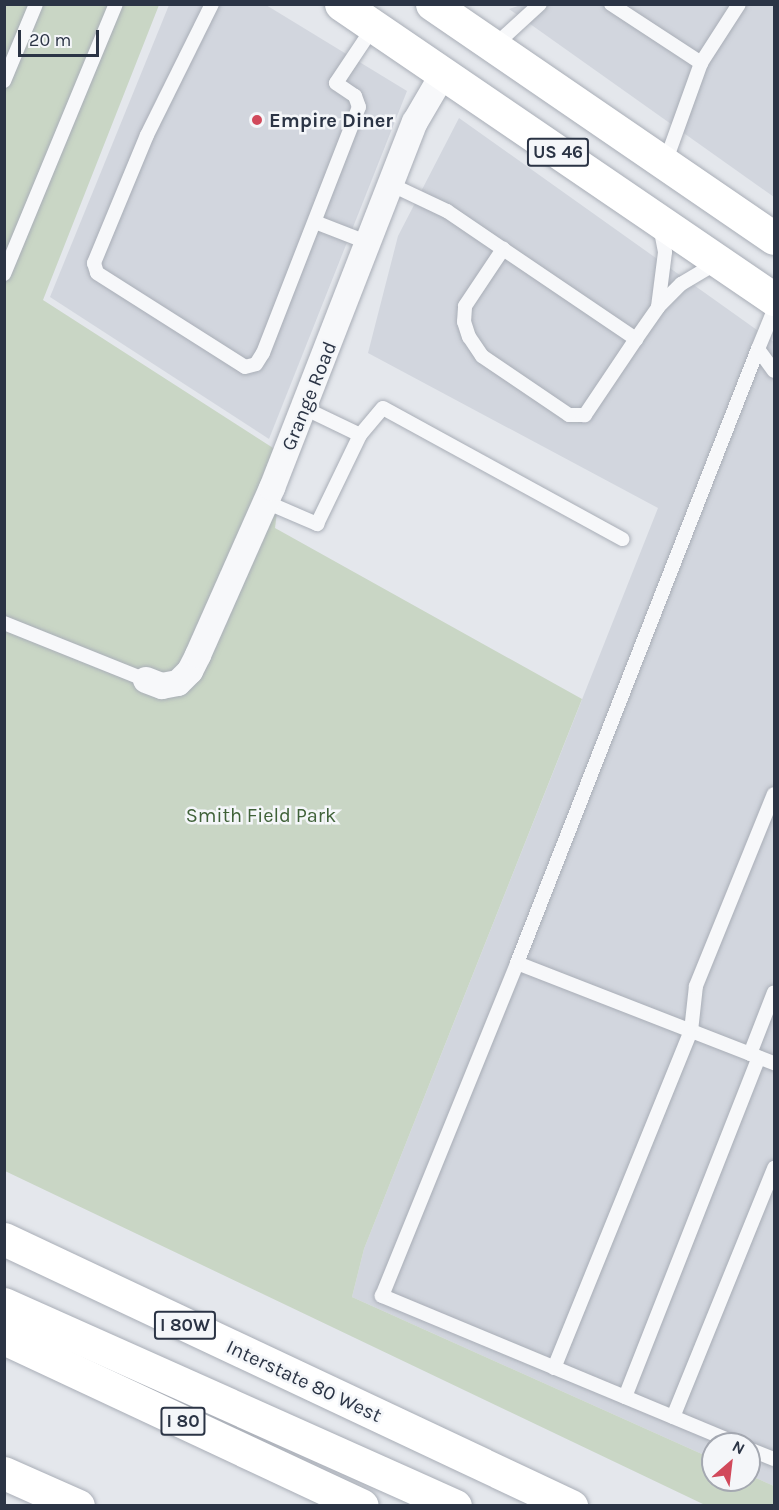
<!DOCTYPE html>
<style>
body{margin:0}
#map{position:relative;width:779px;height:1510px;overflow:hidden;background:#e4e7ec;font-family:Karla,sans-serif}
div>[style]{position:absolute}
.built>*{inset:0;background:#d2d6de}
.green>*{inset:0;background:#c9d6c5}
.roads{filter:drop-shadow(0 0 2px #a9aeb7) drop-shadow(0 0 2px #a9aeb7)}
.service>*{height:14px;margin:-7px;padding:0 7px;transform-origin:7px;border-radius:7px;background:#f7f8fa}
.minor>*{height:26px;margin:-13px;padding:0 13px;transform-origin:13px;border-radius:13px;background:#f7f8fa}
.trunk>*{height:33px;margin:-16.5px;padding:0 16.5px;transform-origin:16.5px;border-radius:16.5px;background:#fff}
.motorway>*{height:33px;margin:-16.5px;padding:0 16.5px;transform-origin:16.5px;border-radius:16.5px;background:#fff}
.dots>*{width:16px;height:16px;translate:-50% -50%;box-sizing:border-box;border:3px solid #f4f6f9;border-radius:50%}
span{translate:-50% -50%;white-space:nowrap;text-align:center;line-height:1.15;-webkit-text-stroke:5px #f4f6f9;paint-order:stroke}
.shield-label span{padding:2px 4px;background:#f4f6f9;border:2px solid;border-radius:4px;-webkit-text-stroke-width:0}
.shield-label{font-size:18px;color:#2b3445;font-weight:700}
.poi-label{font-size:20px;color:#2b3445;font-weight:700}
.left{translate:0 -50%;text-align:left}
.street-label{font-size:20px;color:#2b3445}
.park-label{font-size:20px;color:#3f6138}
.frame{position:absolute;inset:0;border:6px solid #2b3445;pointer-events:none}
.north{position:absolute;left:701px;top:1432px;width:60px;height:60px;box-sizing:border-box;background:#f4f6f9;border:2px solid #a4a8b1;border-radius:50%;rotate:28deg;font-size:16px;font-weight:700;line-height:24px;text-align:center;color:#2b3445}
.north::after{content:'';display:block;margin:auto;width:21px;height:27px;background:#d1495b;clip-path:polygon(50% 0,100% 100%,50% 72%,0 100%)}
.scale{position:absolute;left:18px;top:30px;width:81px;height:27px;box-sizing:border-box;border:3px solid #2b3445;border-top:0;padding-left:8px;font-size:18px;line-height:21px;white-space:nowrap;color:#2b3445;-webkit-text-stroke:4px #f4f6f9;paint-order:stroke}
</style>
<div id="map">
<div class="built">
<div style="clip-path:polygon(524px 4px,774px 5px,774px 197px,509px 9px)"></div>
<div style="clip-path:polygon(169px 5px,266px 5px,407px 91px,269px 439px,50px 297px)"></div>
<div style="clip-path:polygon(459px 118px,774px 342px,774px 1486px,749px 1475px,749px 1444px,713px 1444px,713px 1459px,352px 1297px,364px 1249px,658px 508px,368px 353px,398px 236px)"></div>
</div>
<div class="green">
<div style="clip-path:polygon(4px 5px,159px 5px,43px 300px,284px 455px,275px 528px,582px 699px,364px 1249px,352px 1297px,713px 1459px,713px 1480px,749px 1480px,749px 1475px,774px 1486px,774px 1505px,705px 1505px,5px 1171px)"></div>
</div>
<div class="roads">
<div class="service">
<div style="left:212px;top:4px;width:146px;rotate:116.4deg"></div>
<div style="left:147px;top:135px;width:139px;rotate:112.5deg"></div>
<div style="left:94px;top:263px;width:10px;rotate:73deg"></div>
<div style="left:97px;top:273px;width:175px;rotate:32.4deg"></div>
<div style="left:245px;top:367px;width:11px;rotate:-15deg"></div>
<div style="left:256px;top:364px;width:13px;rotate:-58deg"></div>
<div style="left:263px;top:353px;width:264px;rotate:-68.7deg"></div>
<div style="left:359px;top:107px;width:12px;rotate:-110deg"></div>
<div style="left:355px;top:96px;width:23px;rotate:-146deg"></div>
<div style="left:336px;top:83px;width:69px;rotate:-56.3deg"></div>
<div style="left:611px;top:4px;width:108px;rotate:33.2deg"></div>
<div style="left:494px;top:46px;width:62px;rotate:-42.4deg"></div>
<div style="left:4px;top:81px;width:83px;rotate:-67.4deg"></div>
<div style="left:665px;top:163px;width:106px;rotate:-70.2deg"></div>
<div style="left:701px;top:63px;width:70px;rotate:-57.2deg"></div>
<div style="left:392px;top:185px;width:61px;rotate:25.3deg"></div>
<div style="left:447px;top:211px;width:68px;rotate:34.2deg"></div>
<div style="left:503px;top:249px;width:161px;rotate:34.1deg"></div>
<div style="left:636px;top:339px;width:92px;rotate:123.9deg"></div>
<div style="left:585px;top:415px;width:16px;rotate:180deg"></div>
<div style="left:569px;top:415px;width:105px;rotate:-145.9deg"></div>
<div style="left:482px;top:356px;width:23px;rotate:-124deg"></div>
<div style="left:469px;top:337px;width:16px;rotate:-108deg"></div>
<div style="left:464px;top:322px;width:16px;rotate:-86deg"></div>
<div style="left:465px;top:306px;width:69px;rotate:-56.3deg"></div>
<div style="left:315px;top:222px;width:58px;rotate:21.3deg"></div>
<div style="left:4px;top:274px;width:292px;rotate:-67.5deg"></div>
<div style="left:658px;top:307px;width:55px;rotate:-82.7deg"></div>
<div style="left:665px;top:252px;width:26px;rotate:-101deg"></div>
<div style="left:774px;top:310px;width:42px;rotate:112.3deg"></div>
<div style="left:758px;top:349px;width:27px;rotate:54deg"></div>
<div style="left:636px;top:339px;width:39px;rotate:-55deg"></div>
<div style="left:658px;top:307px;width:33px;rotate:-45deg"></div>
<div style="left:681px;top:284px;width:43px;rotate:-30.7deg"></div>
<div style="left:304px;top:408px;width:62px;rotate:25.7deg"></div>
<div style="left:360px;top:435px;width:35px;rotate:-50deg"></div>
<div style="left:383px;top:408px;width:273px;rotate:28.7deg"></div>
<div style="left:266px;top:502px;width:56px;rotate:23.3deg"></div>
<div style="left:317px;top:524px;width:99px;rotate:-64.2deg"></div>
<div style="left:4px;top:623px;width:153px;rotate:21.9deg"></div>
<div style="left:517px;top:963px;width:276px;rotate:21.3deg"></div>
<div style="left:750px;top:1054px;width:66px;rotate:-68.8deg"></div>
<div style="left:554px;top:1368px;width:364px;rotate:-67.9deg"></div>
<div style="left:691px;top:1031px;width:45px;rotate:-83.7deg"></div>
<div style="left:696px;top:986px;width:207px;rotate:-67.9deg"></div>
<div style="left:625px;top:1397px;width:365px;rotate:-68.5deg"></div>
<div style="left:673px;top:1417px;width:269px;rotate:-67.9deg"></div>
<div style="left:738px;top:1444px;width:386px;rotate:-157.4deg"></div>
<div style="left:382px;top:1296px;width:359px;rotate:-67.9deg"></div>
<div style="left:517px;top:963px;width:660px;rotate:-68.57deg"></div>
<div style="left:749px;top:1449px;width:27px;rotate:22deg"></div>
</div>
<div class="minor">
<div style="left:146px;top:680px;width:17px;rotate:21deg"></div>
<div style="left:162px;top:686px;width:16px;rotate:-11deg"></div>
<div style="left:178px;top:683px;width:17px;rotate:-45deg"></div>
<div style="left:190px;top:671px;width:18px;rotate:-63deg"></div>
<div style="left:198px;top:655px;width:183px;rotate:-66.1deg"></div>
<div style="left:272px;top:488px;width:393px;rotate:-68.7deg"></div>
<div style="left:415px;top:122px;width:56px;rotate:-59.7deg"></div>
</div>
<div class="trunk">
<div style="left:341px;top:4px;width:524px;rotate:34.27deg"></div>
<div style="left:432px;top:4px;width:414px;rotate:34.4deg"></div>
</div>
<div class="motorway">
<div style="left:4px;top:1239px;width:627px;rotate:25.22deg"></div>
<div style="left:4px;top:1304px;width:494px;rotate:24.1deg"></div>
<div style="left:4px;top:1338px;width:395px;rotate:25.1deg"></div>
<div style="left:4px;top:1473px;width:81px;rotate:24deg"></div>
</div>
</div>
<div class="dots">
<div style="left:257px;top:120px;background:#d1495b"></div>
</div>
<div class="shield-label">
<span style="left:558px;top:152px">US 46</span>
<span style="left:185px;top:1325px">I 80W</span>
<span style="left:183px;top:1421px">I 80</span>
</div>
<div class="poi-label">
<span class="left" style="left:269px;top:120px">Empire Diner</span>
</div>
<div class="street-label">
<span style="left:309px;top:396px;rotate:-68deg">Grange Road</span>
<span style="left:304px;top:1381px;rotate:25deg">Interstate 80 West</span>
</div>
<div class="park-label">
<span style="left:261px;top:815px">Smith Field Park</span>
</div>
<div class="frame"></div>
<div class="north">N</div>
<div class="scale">20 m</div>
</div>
